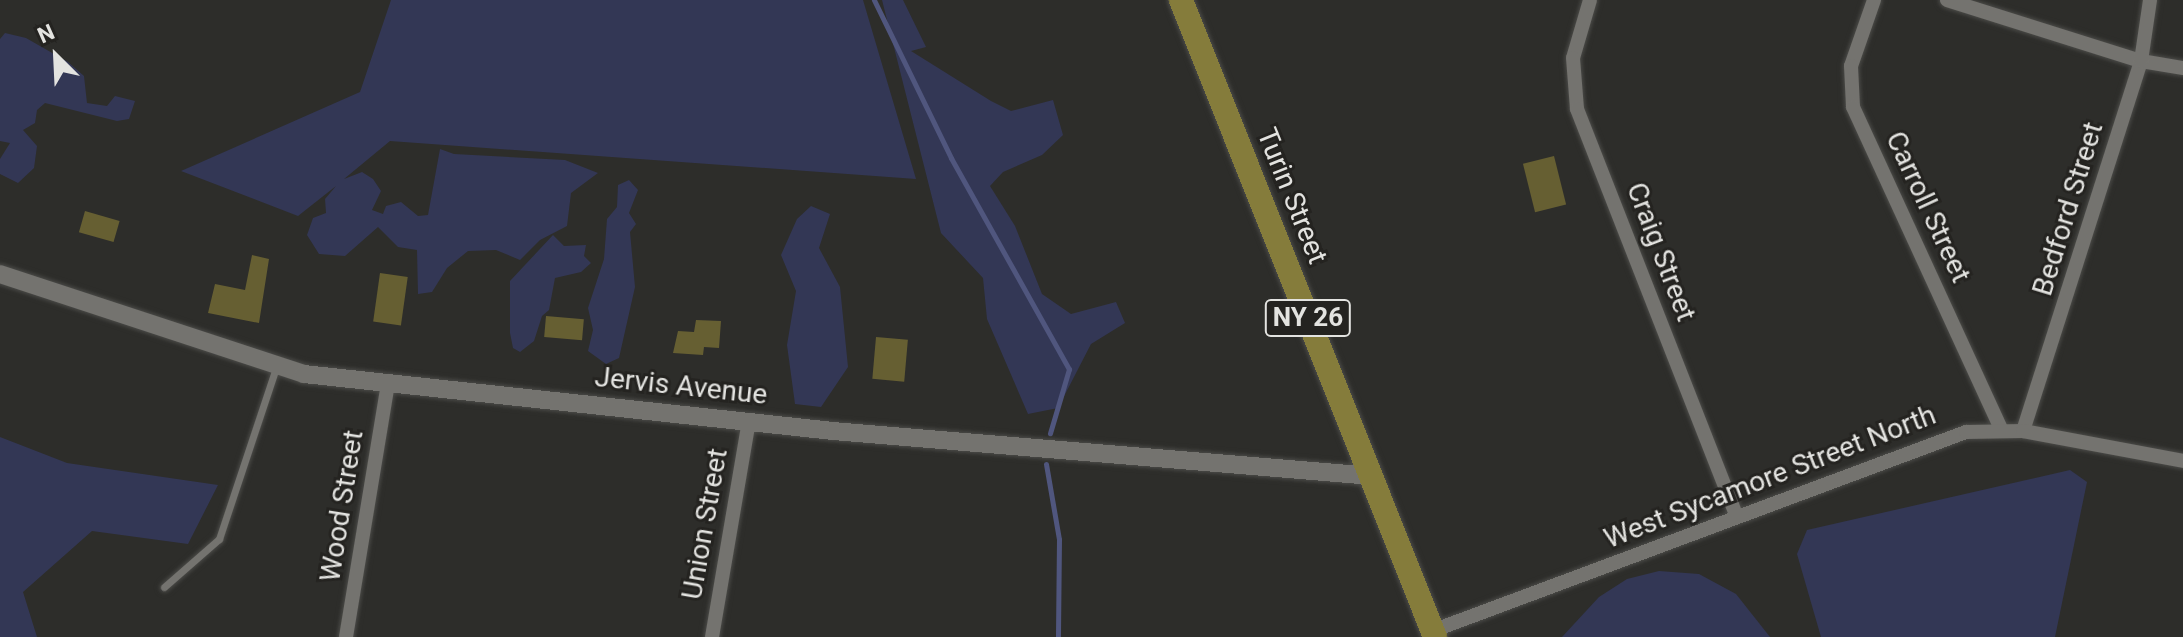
<!DOCTYPE html>
<style>
body{margin:0}
#map{position:relative;width:2183px;height:637px;overflow:hidden;background:#2d2d2a;font-family:Roboto,sans-serif}
div>[style]{position:absolute}
.green>*{inset:0;background:#333755}
.stream>*{height:5px;margin:-2.5px;padding:0 2.5px;transform-origin:2.5px;border-radius:2.5px;background:#50567e}
.building>*{inset:0;background:#665f32;transform-origin:0 0}
.roads{filter:drop-shadow(0 0 2px #4b4b48) drop-shadow(0 0 2px #4b4b48)}
.service>*{height:7px;margin:-3.5px;padding:0 3.5px;transform-origin:3.5px;border-radius:3.5px;background:#74736f}
.minor>*{height:14px;margin:-7px;padding:0 7px;transform-origin:7px;border-radius:7px;background:#74736f}
.tertiary>*{height:18px;margin:-9px;padding:0 9px;transform-origin:9px;border-radius:9px;background:#74736f}
.primary>*{height:24px;margin:-12px;padding:0 12px;transform-origin:12px;border-radius:12px;background:#857c3b}
span{translate:-50% -50%;white-space:nowrap;text-align:center;line-height:1.15;-webkit-text-stroke:6px #242320;paint-order:stroke}
.shield-label span{padding:2px 6px;background:#242320;border:2px solid;border-radius:6px;-webkit-text-stroke-width:0}
.shield-label{font-size:26px;color:#e3e3e0;font-weight:700}
.street-label{font-size:28px;color:#e3e3e0}
.north{position:absolute;left:16px;top:16px;width:80px;height:80px;-webkit-text-stroke:6px #242320;paint-order:stroke;rotate:336deg;font-size:22px;font-weight:700;line-height:32px;text-align:center;color:#e3e3e0}
.north::after{content:'';display:block;margin:auto;width:28px;height:36px;background:#e3e3e0;clip-path:polygon(50% 0,100% 100%,50% 72%,0 100%)}
</style>
<div id="map">
<div class="green">
<div style="clip-path:polygon(391px 0,863px 0,916px 179px,390px 141px,344px 179px,362px 172px,373px 179px,381px 191px,372px 210px,383px 214px,386px 206px,401px 202px,418px 216px,428px 215px,440px 149px,454px 154px,565px 160px,598px 173px,571px 193px,567px 226px,540px 240px,520px 260px,496px 250px,468px 251px,447px 268px,432px 292px,418px 294px,417px 250px,398px 247px,378px 227px,345px 256px,319px 254px,307px 235px,313px 218px,326px 213px,325px 199px,336px 186px,298px 216px,181px 171px,360px 92px)"></div>
<div style="clip-path:polygon(882px 0,903px 0,926px 47px,911px 51px,991px 101px,1011px 111px,1053px 100px,1063px 135px,1042px 155px,1003px 172px,990px 186px,1015px 226px,1042px 294px,1071px 314px,1116px 302px,1125px 323px,1091px 344px,1058px 408px,1028px 414px,987px 319px,983px 278px,941px 233px)"></div>
<div style="clip-path:polygon(5px 33px,26px 38px,68px 62px,84px 76px,87px 103px,107px 106px,115px 96px,135px 101px,129px 119px,117px 121px,45px 103px,37px 110px,35px 123px,23px 130px,37px 146px,34px 168px,18px 183px,0 174px,0 159px,10px 143px,0 141px,0 39px)"></div>
<div style="clip-path:polygon(629px 180px,638px 190px,629px 213px,636px 224px,630px 232px,635px 287px,619px 358px,606px 364px,588px 351px,593px 330px,588px 308px,604px 259px,607px 219px,617px 207px,618px 185px)"></div>
<div style="clip-path:polygon(811px 206px,830px 214px,819px 248px,840px 287px,848px 367px,821px 407px,795px 404px,787px 345px,796px 291px,781px 255px,797px 219px)"></div>
<div style="clip-path:polygon(553px 235px,564px 246px,586px 245px,584px 256px,591px 263px,581px 272px,555px 278px,549px 310px,542px 316px,534px 341px,520px 352px,513px 348px,510px 333px,510px 281px)"></div>
<div style="clip-path:polygon(0 437px,67px 463px,218px 485px,188px 544px,92px 531px,23px 592px,37px 637px,0 637px)"></div>
<div style="clip-path:polygon(2070px 470px,2087px 482px,2055px 637px,1821px 637px,1797px 554px,1807px 530px)"></div>
<div style="clip-path:polygon(1659px 571px,1699px 574px,1736px 594px,1770px 637px,1562px 637px,1599px 597px,1627px 579px)"></div>
</div>
<div class="stream">
<div style="left:874px;top:0;width:176px;rotate:64deg"></div>
<div style="left:951px;top:158px;width:242px;rotate:60.8deg"></div>
<div style="left:1069px;top:369px;width:67px;rotate:106.5deg"></div>
<div style="left:1046px;top:464px;width:76px;rotate:80.2deg"></div>
<div style="left:1059px;top:539px;width:98px;rotate:90.6deg"></div>
</div>
<div class="building">
<div style="left:1554px;top:156px;width:50px;height:32px;rotate:76deg"></div>
<div style="left:85px;top:211px;width:36px;height:22px;rotate:16deg"></div>
<div style="clip-path:polygon(252px 255px,269px 259px,259px 323px,208px 313px,215px 284px,245px 290px)"></div>
<div style="left:380px;top:273px;width:28px;height:49px;rotate:8deg"></div>
<div style="left:546px;top:316px;width:38px;height:21px;rotate:5deg"></div>
<div style="clip-path:polygon(696px 320px,721px 321px,719px 348px,704px 347px,703px 355px,673px 353px,678px 331px,694px 332px)"></div>
<div style="left:876px;top:337px;width:32px;height:42px;rotate:5deg"></div>
</div>
<div class="roads">
<div class="service">
<div style="left:164px;top:587px;width:73px;rotate:-41.1deg"></div>
<div style="left:219px;top:539px;width:180px;rotate:-71.6deg"></div>
</div>
<div class="minor">
<div style="left:1590px;top:0;width:60px;rotate:106.3deg"></div>
<div style="left:1573px;top:58px;width:51px;rotate:85.5deg"></div>
<div style="left:1577px;top:109px;width:438px;rotate:68.6deg"></div>
<div style="left:1874px;top:0;width:70px;rotate:109.2deg"></div>
<div style="left:1851px;top:66px;width:41px;rotate:87.2deg"></div>
<div style="left:1853px;top:107px;width:354px;rotate:65.3deg"></div>
<div style="left:1947px;top:0;width:203px;rotate:17.5deg"></div>
<div style="left:2141px;top:61px;width:43px;rotate:9.5deg"></div>
<div style="left:2023px;top:431px;width:388px;rotate:-72.3deg"></div>
<div style="left:2141px;top:61px;width:62px;rotate:-81.6deg"></div>
<div style="left:1432px;top:631px;width:570px;rotate:-20.44deg"></div>
<div style="left:1966px;top:432px;width:57px;rotate:-1deg"></div>
<div style="left:2023px;top:431px;width:163px;rotate:10.6deg"></div>
<div style="left:346px;top:637px;width:256px;rotate:-80.6deg"></div>
<div style="left:712px;top:637px;width:219px;rotate:-80.3deg"></div>
</div>
<div class="tertiary">
<div style="left:0;top:274px;width:320px;rotate:18.2deg"></div>
<div style="left:304px;top:374px;width:532px;rotate:6.15deg"></div>
<div style="left:833px;top:431px;width:541px;rotate:4.77deg"></div>
</div>
<div class="primary">
<div style="left:1181px;top:0;width:686px;rotate:68.26deg"></div>
</div>
</div>
<div class="shield-label">
<span style="left:1308px;top:318px">NY 26</span>
</div>
<div class="street-label">
<span style="left:1292px;top:196px;rotate:68deg">Turin Street</span>
<span style="left:1928px;top:207px;rotate:65deg">Carroll Street</span>
<span style="left:2068px;top:209px;rotate:-73deg">Bedford Street</span>
<span style="left:1661px;top:252px;rotate:69deg">Craig Street</span>
<span style="left:681px;top:386px;rotate:6deg">Jervis Avenue</span>
<span style="left:1770px;top:477px;rotate:-21deg">West Sycamore Street North</span>
<span style="left:342px;top:506px;rotate:-81deg">Wood Street</span>
<span style="left:705px;top:524px;rotate:-80deg">Union Street</span>
</div>
<div class="north">N</div>
</div>
